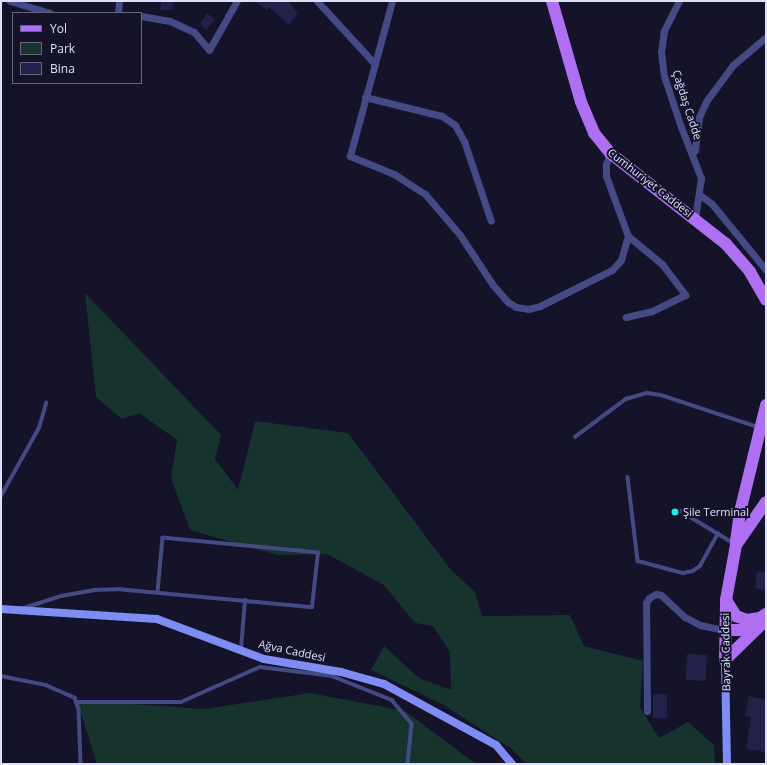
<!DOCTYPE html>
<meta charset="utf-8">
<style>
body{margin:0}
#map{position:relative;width:767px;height:765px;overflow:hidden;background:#14132a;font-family:"Open Sans",sans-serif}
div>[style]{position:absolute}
.green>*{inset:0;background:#17332e}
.building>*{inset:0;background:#232149;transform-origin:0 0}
.lane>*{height:3.5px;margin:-1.75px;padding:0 1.75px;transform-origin:1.75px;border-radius:1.75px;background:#434a84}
.street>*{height:7px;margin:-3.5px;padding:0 3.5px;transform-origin:3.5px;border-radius:3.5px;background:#434a84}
.secondary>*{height:8px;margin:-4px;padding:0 4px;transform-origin:4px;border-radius:4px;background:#7e8cf4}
.primary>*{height:12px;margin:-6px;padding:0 6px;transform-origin:6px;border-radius:6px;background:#af6ff2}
.dots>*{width:11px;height:11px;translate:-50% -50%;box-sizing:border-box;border:2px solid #14132a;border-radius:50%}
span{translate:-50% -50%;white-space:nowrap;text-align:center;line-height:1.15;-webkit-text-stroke:4px #14132a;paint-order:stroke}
.street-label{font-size:11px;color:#dfe0fc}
.poi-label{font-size:11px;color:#dfe0fc}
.left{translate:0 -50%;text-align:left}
.frame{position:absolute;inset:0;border:2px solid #dfe0fc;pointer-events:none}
.legend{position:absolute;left:12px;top:12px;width:130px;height:72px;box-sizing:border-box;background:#14132a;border:1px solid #65657e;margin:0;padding:5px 7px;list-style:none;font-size:12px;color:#dfe0fc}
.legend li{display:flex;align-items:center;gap:8px;height:20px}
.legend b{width:20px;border:1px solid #65657e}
</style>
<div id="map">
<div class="green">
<div style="clip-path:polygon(85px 293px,221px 435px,215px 459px,238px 490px,255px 421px,348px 433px,451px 570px,475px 592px,482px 616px,570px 615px,584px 646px,643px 661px,640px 707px,659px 738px,688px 722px,714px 745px,715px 764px,526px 764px,512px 749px,442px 704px,371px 670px,384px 646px,419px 678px,451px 690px,450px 652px,433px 626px,415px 623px,384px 585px,327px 554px,278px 555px,190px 530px,171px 478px,177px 440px,139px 413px,122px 419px,96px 397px)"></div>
<div style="clip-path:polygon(310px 693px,405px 711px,476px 764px,97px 764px,77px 700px,204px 709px)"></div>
</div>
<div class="building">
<div style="clip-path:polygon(161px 1px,174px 1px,172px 10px,160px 10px)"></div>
<div style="clip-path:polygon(254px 1px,288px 1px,298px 13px,289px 25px,269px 7px,267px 10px)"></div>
<div style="clip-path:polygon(207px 13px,215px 20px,206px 30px,200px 24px)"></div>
<div style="clip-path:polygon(757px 572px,766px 572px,766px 591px,755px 588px)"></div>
<div style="left:687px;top:654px;width:20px;height:26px;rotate:3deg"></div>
<div style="left:653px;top:694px;width:14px;height:24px"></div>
<div style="clip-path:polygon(749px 696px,766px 700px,766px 752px,746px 749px,751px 717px,745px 716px)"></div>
</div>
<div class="lane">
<div style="left:575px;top:437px;width:64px;rotate:-36.7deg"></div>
<div style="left:626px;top:399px;width:22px;rotate:-16deg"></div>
<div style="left:647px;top:393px;width:14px;rotate:8deg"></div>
<div style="left:661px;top:395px;width:102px;rotate:18.3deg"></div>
<div style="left:628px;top:477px;width:85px;rotate:83.2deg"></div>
<div style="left:638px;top:561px;width:47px;rotate:14.9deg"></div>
<div style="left:683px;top:573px;width:10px;rotate:-11deg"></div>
<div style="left:693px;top:571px;width:9px;rotate:-36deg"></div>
<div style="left:700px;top:566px;width:37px;rotate:-61deg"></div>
<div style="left:1px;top:496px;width:78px;rotate:-60.8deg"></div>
<div style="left:39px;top:428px;width:26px;rotate:-74deg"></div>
<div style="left:679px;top:510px;width:63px;rotate:31.4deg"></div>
<div style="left:24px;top:608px;width:39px;rotate:-18deg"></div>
<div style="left:61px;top:596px;width:34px;rotate:-10deg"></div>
<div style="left:94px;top:590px;width:23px;rotate:-2deg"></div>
<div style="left:117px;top:589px;width:196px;rotate:5.3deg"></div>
<div style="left:312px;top:607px;width:54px;rotate:-83.7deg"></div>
<div style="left:318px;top:553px;width:156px;rotate:-174.5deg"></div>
<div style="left:163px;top:538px;width:54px;rotate:95.3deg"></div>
<div style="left:241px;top:649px;width:49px;rotate:-85.3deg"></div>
<div style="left:1px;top:676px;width:46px;rotate:11.3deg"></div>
<div style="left:46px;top:685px;width:32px;rotate:24deg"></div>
<div style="left:75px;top:698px;width:12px;rotate:70deg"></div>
<div style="left:79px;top:709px;width:55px;rotate:87.9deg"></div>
<div style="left:76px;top:702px;width:105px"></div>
<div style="left:181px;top:702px;width:86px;rotate:-23.9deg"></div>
<div style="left:260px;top:667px;width:73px;rotate:7.1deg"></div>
<div style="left:332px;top:676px;width:65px;rotate:21.8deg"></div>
<div style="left:392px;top:700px;width:31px;rotate:50deg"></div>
<div style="left:412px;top:724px;width:40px;rotate:95.7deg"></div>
</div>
<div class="street">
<div style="left:10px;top:1px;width:42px;rotate:16.7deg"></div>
<div style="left:317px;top:1px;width:84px;rotate:47.4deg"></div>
<div style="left:392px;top:1px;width:161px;rotate:105.2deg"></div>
<div style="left:350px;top:156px;width:48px;rotate:22.2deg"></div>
<div style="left:394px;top:174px;width:37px;rotate:33deg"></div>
<div style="left:425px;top:194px;width:54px;rotate:49.5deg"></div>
<div style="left:460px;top:235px;width:60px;rotate:56.6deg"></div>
<div style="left:493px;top:285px;width:23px;rotate:49deg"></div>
<div style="left:508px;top:302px;width:9px;rotate:32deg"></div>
<div style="left:516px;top:307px;width:12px;rotate:9deg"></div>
<div style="left:528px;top:309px;width:12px;rotate:-14deg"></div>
<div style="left:540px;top:306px;width:80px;rotate:-26.6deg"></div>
<div style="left:612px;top:270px;width:13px;rotate:-48deg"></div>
<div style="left:621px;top:260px;width:25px;rotate:-74deg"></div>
<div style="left:679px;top:1px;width:34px;rotate:117deg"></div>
<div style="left:664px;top:31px;width:21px;rotate:98deg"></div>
<div style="left:661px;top:52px;width:24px;rotate:83deg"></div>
<div style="left:664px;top:76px;width:54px;rotate:71.6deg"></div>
<div style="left:681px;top:127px;width:55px;rotate:68.6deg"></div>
<div style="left:701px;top:178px;width:40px;rotate:98.5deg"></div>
<div style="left:118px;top:13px;width:12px;rotate:-85deg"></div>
<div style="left:141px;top:16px;width:29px;rotate:10deg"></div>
<div style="left:170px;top:21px;width:26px;rotate:25deg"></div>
<div style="left:194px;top:32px;width:23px;rotate:50deg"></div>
<div style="left:209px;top:50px;width:56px;rotate:-60.3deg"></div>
<div style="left:365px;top:97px;width:79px;rotate:13.9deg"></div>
<div style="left:442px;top:116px;width:16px;rotate:35deg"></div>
<div style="left:455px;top:125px;width:18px;rotate:61deg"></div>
<div style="left:464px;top:141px;width:84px;rotate:71.4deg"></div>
<div style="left:610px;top:153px;width:12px;rotate:110deg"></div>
<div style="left:606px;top:164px;width:12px;rotate:90deg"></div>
<div style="left:606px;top:176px;width:64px;rotate:69.9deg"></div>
<div style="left:628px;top:236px;width:44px;rotate:39.5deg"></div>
<div style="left:662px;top:264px;width:39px;rotate:53deg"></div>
<div style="left:685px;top:295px;width:37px;rotate:154deg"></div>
<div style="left:652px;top:311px;width:27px;rotate:167deg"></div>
<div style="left:692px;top:154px;width:5px;rotate:-53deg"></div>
<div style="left:695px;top:150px;width:33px;rotate:-83deg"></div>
<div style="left:699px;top:117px;width:19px;rotate:-65deg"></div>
<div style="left:707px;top:100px;width:44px;rotate:-53.4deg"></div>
<div style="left:733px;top:65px;width:43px;rotate:-40.3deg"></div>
<div style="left:700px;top:195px;width:15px;rotate:37deg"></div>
<div style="left:712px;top:204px;width:85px;rotate:50.7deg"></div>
<div style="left:647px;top:711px;width:108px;rotate:-90.5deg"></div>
<div style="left:646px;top:603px;width:6px;rotate:-59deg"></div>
<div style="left:649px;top:598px;width:8px;rotate:-30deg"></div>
<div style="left:656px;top:594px;width:5px;rotate:11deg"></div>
<div style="left:661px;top:595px;width:33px;rotate:43deg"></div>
<div style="left:685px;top:617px;width:17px;rotate:28deg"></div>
<div style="left:700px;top:625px;width:25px;rotate:12deg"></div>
</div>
<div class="secondary">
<div style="left:1px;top:609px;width:156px;rotate:3.7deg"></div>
<div style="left:157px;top:619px;width:114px;rotate:20.5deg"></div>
<div style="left:264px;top:659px;width:78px;rotate:9.6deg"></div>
<div style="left:341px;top:672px;width:45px;rotate:15.6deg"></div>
<div style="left:384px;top:684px;width:128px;rotate:28.6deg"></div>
<div style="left:496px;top:745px;width:25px;rotate:50deg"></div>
<div style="left:725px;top:660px;width:104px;rotate:88.9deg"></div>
</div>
<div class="primary">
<div style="left:552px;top:1px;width:105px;rotate:74deg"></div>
<div style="left:581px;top:102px;width:34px;rotate:67deg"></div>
<div style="left:594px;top:133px;width:26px;rotate:51deg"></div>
<div style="left:610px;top:153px;width:147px;rotate:38.1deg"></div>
<div style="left:726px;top:244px;width:37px;rotate:49deg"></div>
<div style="left:750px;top:272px;width:32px;rotate:60deg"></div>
<div style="left:736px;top:541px;width:29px;rotate:-82deg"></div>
<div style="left:740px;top:512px;width:110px;rotate:-76.3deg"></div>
<div style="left:726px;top:600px;width:19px;rotate:58deg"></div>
<div style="left:736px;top:616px;width:12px;rotate:20deg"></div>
<div style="left:747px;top:620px;width:13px;rotate:-9deg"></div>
<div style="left:760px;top:618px;width:7px;rotate:-34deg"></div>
<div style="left:724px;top:630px;width:20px"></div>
<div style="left:744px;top:630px;width:14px;rotate:-21deg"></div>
<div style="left:725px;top:660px;width:60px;rotate:-89deg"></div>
<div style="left:726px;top:600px;width:56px;rotate:-79.7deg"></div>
<div style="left:736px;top:545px;width:52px;rotate:-55.1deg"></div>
<div style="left:725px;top:660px;width:57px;rotate:-44.3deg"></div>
</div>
<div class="dots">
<div style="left:675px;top:512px;background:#1cebe2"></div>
</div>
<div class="street-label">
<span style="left:687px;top:105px;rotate:72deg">Çağdaş Cadde</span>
<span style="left:650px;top:183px;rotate:38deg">Cumhuriyet Caddesi</span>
<span style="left:292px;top:651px;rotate:12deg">Ağva Caddesi</span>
<span style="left:726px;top:652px;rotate:-91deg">Bayrak Caddesi</span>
</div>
<div class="poi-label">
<span class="left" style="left:683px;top:512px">Şile Terminal</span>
</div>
<div class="frame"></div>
<ul class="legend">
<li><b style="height:5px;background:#af6ff2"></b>Yol</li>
<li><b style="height:11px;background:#17332e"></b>Park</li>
<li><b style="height:11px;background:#232149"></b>Bina</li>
</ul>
</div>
